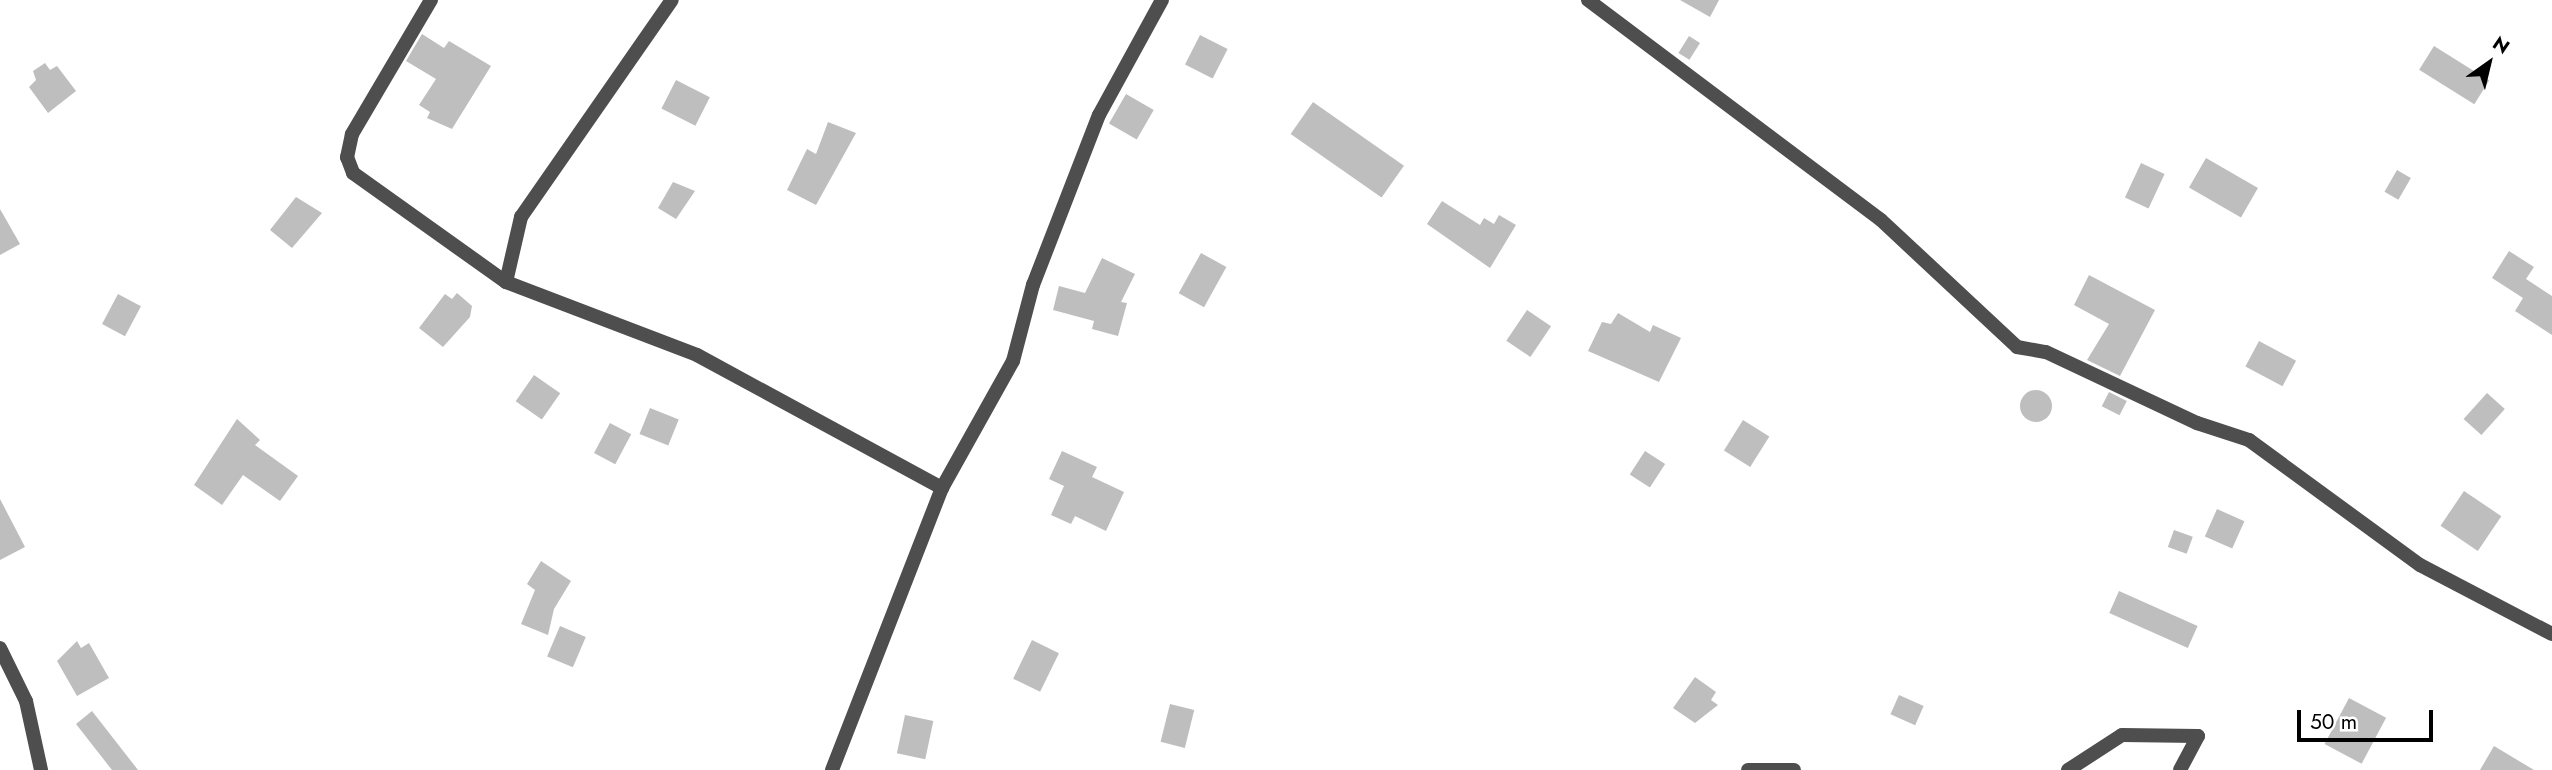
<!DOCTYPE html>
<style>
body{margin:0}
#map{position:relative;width:2552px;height:770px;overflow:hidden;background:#fff;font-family:Jost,sans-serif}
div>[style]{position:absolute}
.building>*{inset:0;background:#bebebe;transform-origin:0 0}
.round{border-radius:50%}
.minor>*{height:14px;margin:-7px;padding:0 7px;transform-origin:7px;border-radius:7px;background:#4e4e4e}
span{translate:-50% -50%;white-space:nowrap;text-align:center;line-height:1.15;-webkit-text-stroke:6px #fff;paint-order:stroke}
.north{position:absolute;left:2454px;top:28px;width:70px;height:70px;-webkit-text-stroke:5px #fff;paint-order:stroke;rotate:34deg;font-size:19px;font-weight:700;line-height:28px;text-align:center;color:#000}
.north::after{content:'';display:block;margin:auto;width:24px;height:32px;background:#000;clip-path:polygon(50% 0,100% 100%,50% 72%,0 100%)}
.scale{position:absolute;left:2297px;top:710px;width:136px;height:32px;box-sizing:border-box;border:4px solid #000;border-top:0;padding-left:9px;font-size:21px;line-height:24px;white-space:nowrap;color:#000;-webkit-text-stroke:5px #fff;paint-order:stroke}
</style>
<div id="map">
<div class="building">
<div style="clip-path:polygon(1680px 0,1719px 0,1710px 17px)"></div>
<div style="clip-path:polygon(422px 34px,444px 48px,449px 41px,491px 66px,452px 129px,427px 118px,430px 112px,419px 105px,436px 79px,406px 61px)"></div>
<div style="left:1200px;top:35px;width:31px;height:33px;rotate:27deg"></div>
<div style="left:1689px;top:36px;width:13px;height:20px;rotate:32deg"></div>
<div style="left:2434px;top:46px;width:65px;height:28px;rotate:32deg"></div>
<div style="clip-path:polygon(45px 63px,50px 70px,57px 66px,76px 91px,48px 113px,29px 87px,36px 80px,33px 71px)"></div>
<div style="left:676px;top:80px;width:38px;height:32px;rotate:27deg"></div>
<div style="left:1126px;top:94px;width:32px;height:34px;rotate:30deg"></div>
<div style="left:1313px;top:102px;width:111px;height:39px;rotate:35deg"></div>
<div style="clip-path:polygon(828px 122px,856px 133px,816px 205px,787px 190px,807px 149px,816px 154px)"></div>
<div style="left:2206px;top:158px;width:60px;height:34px;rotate:30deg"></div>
<div style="left:2141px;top:163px;width:26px;height:38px;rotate:25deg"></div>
<div style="left:2397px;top:170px;width:16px;height:25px;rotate:30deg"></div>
<div style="clip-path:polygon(673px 182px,695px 191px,676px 219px,658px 208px)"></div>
<div style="clip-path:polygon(296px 197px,322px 213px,292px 248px,270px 230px)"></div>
<div style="clip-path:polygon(1442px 201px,1480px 225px,1484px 218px,1494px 224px,1499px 215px,1516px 225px,1490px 268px,1427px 224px)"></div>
<div style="clip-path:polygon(0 209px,20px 244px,0 255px)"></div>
<div style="clip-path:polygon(2509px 251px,2534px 267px,2526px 279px,2552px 296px,2552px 335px,2515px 311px,2523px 298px,2492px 278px)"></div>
<div style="left:1201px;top:253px;width:29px;height:46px;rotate:29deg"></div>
<div style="clip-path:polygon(1102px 258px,1135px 274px,1121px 302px,1127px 303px,1118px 336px,1092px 329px,1094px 321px,1053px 310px,1059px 286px,1085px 293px)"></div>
<div style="clip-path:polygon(2089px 275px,2155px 310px,2120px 376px,2087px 360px,2109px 324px,2074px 305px)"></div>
<div style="clip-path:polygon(457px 293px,472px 306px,470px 317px,443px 347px,419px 328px,445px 294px,452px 299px)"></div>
<div style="left:118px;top:294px;width:26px;height:34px;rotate:28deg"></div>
<div style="left:1527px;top:310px;width:29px;height:37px;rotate:34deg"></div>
<div style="clip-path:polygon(1618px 313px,1650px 332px,1653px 325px,1681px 338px,1659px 382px,1588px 351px,1602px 322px,1611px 324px)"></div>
<div style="left:2259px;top:341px;width:42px;height:29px;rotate:28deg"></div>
<div style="left:534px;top:375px;width:32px;height:32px;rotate:35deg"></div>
<div class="round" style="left:2020px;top:390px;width:32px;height:32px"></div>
<div style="left:2109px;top:392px;width:20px;height:16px;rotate:27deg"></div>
<div style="left:2487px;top:393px;width:24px;height:35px;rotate:42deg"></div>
<div style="left:650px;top:408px;width:31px;height:28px;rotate:22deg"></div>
<div style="clip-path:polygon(237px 419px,260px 440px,255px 445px,298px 476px,280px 501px,243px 475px,222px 505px,194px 485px)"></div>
<div style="left:1743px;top:420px;width:31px;height:36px;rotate:32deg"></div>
<div style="left:610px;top:423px;width:24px;height:34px;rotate:28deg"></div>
<div style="clip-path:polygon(1062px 451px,1097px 467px,1092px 477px,1124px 492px,1106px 531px,1075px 516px,1071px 524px,1051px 515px,1064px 486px,1049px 479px)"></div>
<div style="left:1645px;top:451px;width:24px;height:28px;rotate:33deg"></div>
<div style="left:2464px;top:491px;width:45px;height:42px;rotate:34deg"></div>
<div style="clip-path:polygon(0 499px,25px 547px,0 560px)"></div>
<div style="left:2217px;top:509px;width:30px;height:30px;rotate:24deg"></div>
<div style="left:2174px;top:530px;width:20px;height:18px;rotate:20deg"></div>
<div style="clip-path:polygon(541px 561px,571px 581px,554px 609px,548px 635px,521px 624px,535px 590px,527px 584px)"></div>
<div style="left:2119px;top:591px;width:86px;height:24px;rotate:24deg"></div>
<div style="left:560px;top:626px;width:28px;height:33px;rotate:23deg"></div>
<div style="left:1032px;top:640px;width:30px;height:43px;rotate:26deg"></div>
<div style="clip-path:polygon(77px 641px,81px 648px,89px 643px,109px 678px,77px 696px,57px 661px)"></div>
<div style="clip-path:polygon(1695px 677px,1716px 692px,1711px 700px,1718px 705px,1695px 723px,1673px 708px)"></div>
<div style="left:1899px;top:695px;width:27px;height:21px;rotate:24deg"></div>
<div style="left:2349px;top:698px;width:42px;height:52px;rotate:28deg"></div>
<div style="left:1170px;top:704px;width:25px;height:39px;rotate:14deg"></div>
<div style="clip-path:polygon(92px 711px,138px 770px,112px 770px,76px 724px)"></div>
<div style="left:905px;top:715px;width:29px;height:39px;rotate:12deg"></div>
<div style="clip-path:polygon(2494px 746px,2534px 770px,2480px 770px)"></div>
</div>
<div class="minor">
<div style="left:431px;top:0;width:156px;rotate:120.5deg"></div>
<div style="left:352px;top:134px;width:24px;rotate:102deg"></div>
<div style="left:347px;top:157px;width:17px;rotate:69deg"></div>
<div style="left:353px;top:173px;width:188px;rotate:35.5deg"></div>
<div style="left:506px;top:282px;width:204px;rotate:20.9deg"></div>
<div style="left:697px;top:355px;width:279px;rotate:28.5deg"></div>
<div style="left:1588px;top:0;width:366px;rotate:36.9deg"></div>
<div style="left:1881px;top:220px;width:186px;rotate:43deg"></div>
<div style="left:2017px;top:347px;width:29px;rotate:10deg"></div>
<div style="left:2046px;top:352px;width:167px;rotate:25.2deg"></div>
<div style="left:2197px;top:423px;width:55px;rotate:18.1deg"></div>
<div style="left:2249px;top:440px;width:212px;rotate:36.2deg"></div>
<div style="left:2420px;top:565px;width:149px;rotate:27.6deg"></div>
<div style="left:506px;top:282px;width:67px;rotate:-77deg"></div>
<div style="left:521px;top:217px;width:264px;rotate:-55.2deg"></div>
<div style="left:0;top:648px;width:59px;rotate:63.9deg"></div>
<div style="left:26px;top:701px;width:71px;rotate:77.7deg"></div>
<div style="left:832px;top:770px;width:303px;rotate:-68.7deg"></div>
<div style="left:942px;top:488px;width:145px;rotate:-60.8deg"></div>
<div style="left:1013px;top:361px;width:79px;rotate:-75.3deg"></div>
<div style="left:1033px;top:285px;width:182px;rotate:-68.8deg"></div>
<div style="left:1099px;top:115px;width:131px;rotate:-61.3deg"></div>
<div style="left:1748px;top:770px;width:46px"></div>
<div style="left:2068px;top:770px;width:64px;rotate:-32.9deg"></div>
<div style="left:2122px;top:735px;width:76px;rotate:0.8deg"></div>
<div style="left:2198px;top:736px;width:38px;rotate:118deg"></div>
</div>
<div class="north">N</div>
<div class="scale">50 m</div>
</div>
